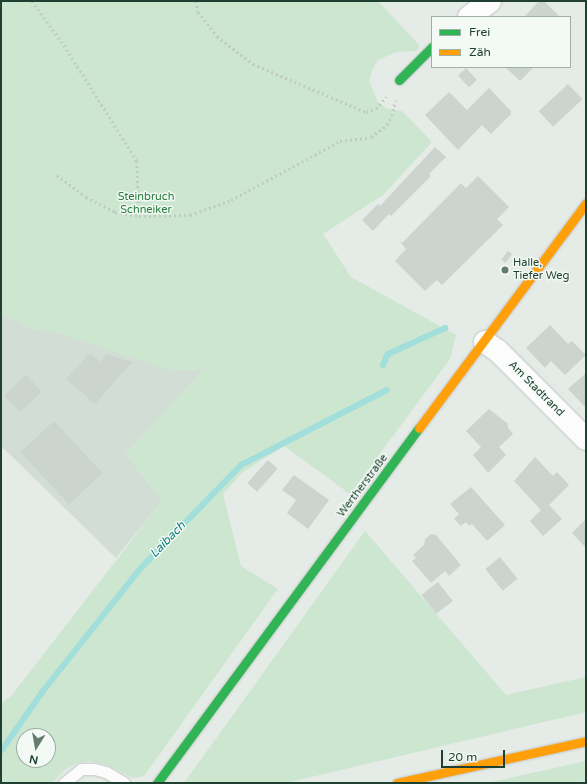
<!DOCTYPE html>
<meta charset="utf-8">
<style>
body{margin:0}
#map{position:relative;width:587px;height:784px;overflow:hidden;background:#e5ebe7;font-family:"Varela Round",sans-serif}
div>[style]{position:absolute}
.built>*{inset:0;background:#d2ddd6}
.green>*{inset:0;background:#cce6cf}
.stream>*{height:6px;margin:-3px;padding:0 3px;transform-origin:3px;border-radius:3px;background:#a1dedc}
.building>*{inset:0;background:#ccd4d0;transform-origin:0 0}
.path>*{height:2.5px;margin-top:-1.25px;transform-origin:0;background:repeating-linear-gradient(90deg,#c1cbc5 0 2px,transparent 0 5px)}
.roads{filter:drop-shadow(0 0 1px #c2c8c4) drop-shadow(0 0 1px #c2c8c4)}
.lane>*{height:11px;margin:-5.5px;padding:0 5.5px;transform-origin:5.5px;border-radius:5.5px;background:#fbfcfb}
.street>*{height:22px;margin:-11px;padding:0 11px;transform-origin:11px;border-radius:11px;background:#fbfcfb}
.fast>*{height:9px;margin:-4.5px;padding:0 4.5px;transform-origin:4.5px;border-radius:4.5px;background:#30b455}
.slow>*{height:9px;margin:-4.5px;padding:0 4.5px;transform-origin:4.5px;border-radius:4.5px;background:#ff9f0a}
.dots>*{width:11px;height:11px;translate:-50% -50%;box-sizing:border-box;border:2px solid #f3faf5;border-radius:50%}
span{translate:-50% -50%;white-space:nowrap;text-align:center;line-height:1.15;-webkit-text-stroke:3px #f3faf5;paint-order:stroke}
.park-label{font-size:11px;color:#257c38}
.poi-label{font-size:11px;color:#204132}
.left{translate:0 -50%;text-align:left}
.street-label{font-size:11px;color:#204132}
.water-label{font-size:12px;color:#137d7d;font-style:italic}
.frame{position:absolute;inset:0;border:2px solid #204132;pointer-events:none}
.legend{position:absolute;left:431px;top:16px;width:140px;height:52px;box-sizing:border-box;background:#f3faf5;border:1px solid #9fb0a7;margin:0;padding:5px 7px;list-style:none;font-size:12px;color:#204132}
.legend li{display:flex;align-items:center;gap:8px;height:20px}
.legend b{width:20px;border:1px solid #9fb0a7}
.north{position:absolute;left:16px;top:728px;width:40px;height:40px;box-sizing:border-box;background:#f3faf5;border:1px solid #9fb0a7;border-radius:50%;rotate:191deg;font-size:11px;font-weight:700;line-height:16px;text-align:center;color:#204132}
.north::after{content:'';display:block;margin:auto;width:14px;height:18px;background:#657c71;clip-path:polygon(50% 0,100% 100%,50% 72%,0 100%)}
.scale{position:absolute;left:441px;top:750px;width:64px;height:18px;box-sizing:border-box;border:2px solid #204132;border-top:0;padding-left:5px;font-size:12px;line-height:14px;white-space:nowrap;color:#204132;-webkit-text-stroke:3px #f3faf5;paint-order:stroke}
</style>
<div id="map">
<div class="built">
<div style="clip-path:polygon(1px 312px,28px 328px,103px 340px,207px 366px,126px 454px,162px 501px,116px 558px,1px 446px)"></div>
</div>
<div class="green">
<div style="clip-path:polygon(evenodd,1px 1px,378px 1px,420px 46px,416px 51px,396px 52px,378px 60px,372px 70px,369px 81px,378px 102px,388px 109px,402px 111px,432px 142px,383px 195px,323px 234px,351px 277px,456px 335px,450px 359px,350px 494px,284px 446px,243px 472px,223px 494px,241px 566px,278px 589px,144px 776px,133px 778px,107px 765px,89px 761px,78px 763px,66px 769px,52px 783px,1px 783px,1px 704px,12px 695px,162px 501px,126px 454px,207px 366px,195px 371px,166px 369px,60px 333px,28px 328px,1px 312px,1px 1px,24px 736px,48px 736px,48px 760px,24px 760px,24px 736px)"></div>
<div style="clip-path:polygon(365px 531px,506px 695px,586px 677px,586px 712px,286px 783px,184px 783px)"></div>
<div style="clip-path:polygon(586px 761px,586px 781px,576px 783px,487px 783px)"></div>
</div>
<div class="stream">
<div style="left:383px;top:365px;width:12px;rotate:-66deg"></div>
<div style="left:388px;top:354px;width:63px;rotate:-24.5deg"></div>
<div style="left:1px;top:751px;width:73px;rotate:-55deg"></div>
<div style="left:43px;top:691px;width:157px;rotate:-51.5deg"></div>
<div style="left:141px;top:568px;width:144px;rotate:-45.8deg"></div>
<div style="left:241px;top:465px;width:164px;rotate:-27.2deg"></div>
</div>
<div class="building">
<div style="clip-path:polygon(539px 1px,544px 1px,560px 17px,524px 17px)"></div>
<div style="clip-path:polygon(505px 67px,534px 67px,520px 81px)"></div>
<div style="left:466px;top:68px;width:16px;height:11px;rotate:47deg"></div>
<div style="left:568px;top:84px;width:21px;height:40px;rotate:47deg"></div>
<div style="clip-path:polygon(489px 88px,511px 111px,511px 114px,491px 134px,482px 125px,458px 150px,425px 115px,449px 92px,467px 110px)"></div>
<div style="clip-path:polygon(435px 147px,446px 157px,429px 174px,431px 176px,391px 216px,389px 214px,373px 231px,362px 220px,378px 204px,380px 206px)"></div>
<div style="clip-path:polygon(478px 176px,509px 207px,497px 219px,503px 225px,442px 285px,437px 280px,425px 291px,395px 261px,406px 249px,399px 241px,402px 243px,461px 183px,466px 188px)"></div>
<div style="left:508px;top:251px;width:5px;height:11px;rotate:37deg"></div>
<div style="clip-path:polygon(550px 325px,568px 344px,572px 341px,586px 355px,565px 375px,551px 361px,545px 368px,526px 348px)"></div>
<div style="clip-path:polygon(90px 353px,100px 362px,107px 354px,132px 362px,95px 404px,66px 379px)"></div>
<div style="clip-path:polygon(586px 373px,586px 408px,568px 389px)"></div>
<div style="left:26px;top:375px;width:23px;height:30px;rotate:47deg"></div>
<div style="clip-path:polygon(489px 409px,508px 424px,508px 428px,513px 434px,499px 447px,506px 455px,488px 473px,473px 455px,481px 447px,466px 431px)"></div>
<div style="left:54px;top:421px;width:71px;height:46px;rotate:47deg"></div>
<div style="clip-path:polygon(535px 457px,553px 476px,557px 472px,569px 485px,549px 505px,562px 519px,543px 536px,530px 521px,541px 510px,514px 481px)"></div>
<div style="left:268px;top:460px;width:13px;height:31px;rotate:42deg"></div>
<div style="clip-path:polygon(294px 475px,329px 500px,308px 529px,287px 513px,296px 500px,282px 490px)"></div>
<div style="clip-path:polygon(471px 487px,505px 525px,487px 541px,472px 524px,469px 526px,466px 522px,461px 526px,454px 519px,459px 514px,450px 504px)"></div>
<div style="clip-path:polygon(586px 519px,586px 548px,572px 533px)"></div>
<div style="clip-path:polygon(431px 534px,436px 535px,461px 565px,449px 576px,445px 571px,431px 583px,412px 561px,416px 558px,413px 555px,424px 545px,425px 539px)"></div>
<div style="left:500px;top:557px;width:28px;height:19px;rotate:51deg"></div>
<div style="left:438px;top:582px;width:24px;height:21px;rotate:52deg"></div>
</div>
<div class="path">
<div style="left:32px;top:1px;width:54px;rotate:54deg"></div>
<div style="left:64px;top:45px;width:137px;rotate:57.8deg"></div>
<div style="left:137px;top:161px;width:55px;rotate:87.9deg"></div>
<div style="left:196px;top:1px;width:11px;rotate:80deg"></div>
<div style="left:198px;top:12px;width:31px;rotate:52deg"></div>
<div style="left:217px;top:36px;width:46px;rotate:37.9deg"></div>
<div style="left:253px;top:64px;width:123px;rotate:23deg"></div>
<div style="left:366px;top:112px;width:10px;rotate:-17deg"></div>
<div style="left:376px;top:109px;width:16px;rotate:-50deg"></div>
<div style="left:57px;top:175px;width:36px;rotate:37deg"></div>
<div style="left:86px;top:197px;width:33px;rotate:27deg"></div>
<div style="left:115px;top:212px;width:24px;rotate:9deg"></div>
<div style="left:139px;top:216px;width:51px;rotate:-1.1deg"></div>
<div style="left:190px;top:215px;width:44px;rotate:-20.1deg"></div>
<div style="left:231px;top:200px;width:124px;rotate:-28.4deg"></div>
<div style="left:340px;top:141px;width:31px;rotate:-7deg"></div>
<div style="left:371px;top:137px;width:20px;rotate:-37deg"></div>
<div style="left:387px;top:125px;width:10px;rotate:-61deg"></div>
<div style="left:392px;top:116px;width:16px;rotate:-79deg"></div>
</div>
<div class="roads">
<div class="lane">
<div style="left:64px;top:783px;width:22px;rotate:-39deg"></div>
<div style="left:81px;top:769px;width:13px"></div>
<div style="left:94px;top:769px;width:12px;rotate:14deg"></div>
<div style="left:106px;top:772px;width:21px;rotate:31deg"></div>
</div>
<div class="street">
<div style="left:469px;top:17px;width:26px;rotate:-37deg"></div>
<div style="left:485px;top:342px;width:16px;rotate:35deg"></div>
<div style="left:498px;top:351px;width:124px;rotate:45deg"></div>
</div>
<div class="fast">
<div style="left:399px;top:80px;width:47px;rotate:-45deg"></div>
<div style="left:157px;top:783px;width:441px;rotate:-53.6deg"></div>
</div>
<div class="slow">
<div style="left:419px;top:428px;width:280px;rotate:-53.4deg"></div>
<div style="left:397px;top:783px;width:194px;rotate:-12.5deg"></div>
</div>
</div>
<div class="dots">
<div style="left:505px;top:270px;background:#657c71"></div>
</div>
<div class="park-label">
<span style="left:146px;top:204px">Steinbruch<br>Schneiker</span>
</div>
<div class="poi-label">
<span class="left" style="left:513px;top:270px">Halle,<br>Tiefer Weg</span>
</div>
<div class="street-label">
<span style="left:536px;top:389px;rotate:45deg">Am Stadtrand</span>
<span style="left:363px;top:486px;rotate:-53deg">Wertherstraße</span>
</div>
<div class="water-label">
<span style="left:168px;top:540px;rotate:-46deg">Laibach</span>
</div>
<div class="frame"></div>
<ul class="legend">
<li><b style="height:5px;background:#30b455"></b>Frei</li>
<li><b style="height:5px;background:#ff9f0a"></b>Zäh</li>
</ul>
<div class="north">N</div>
<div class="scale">20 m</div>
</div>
